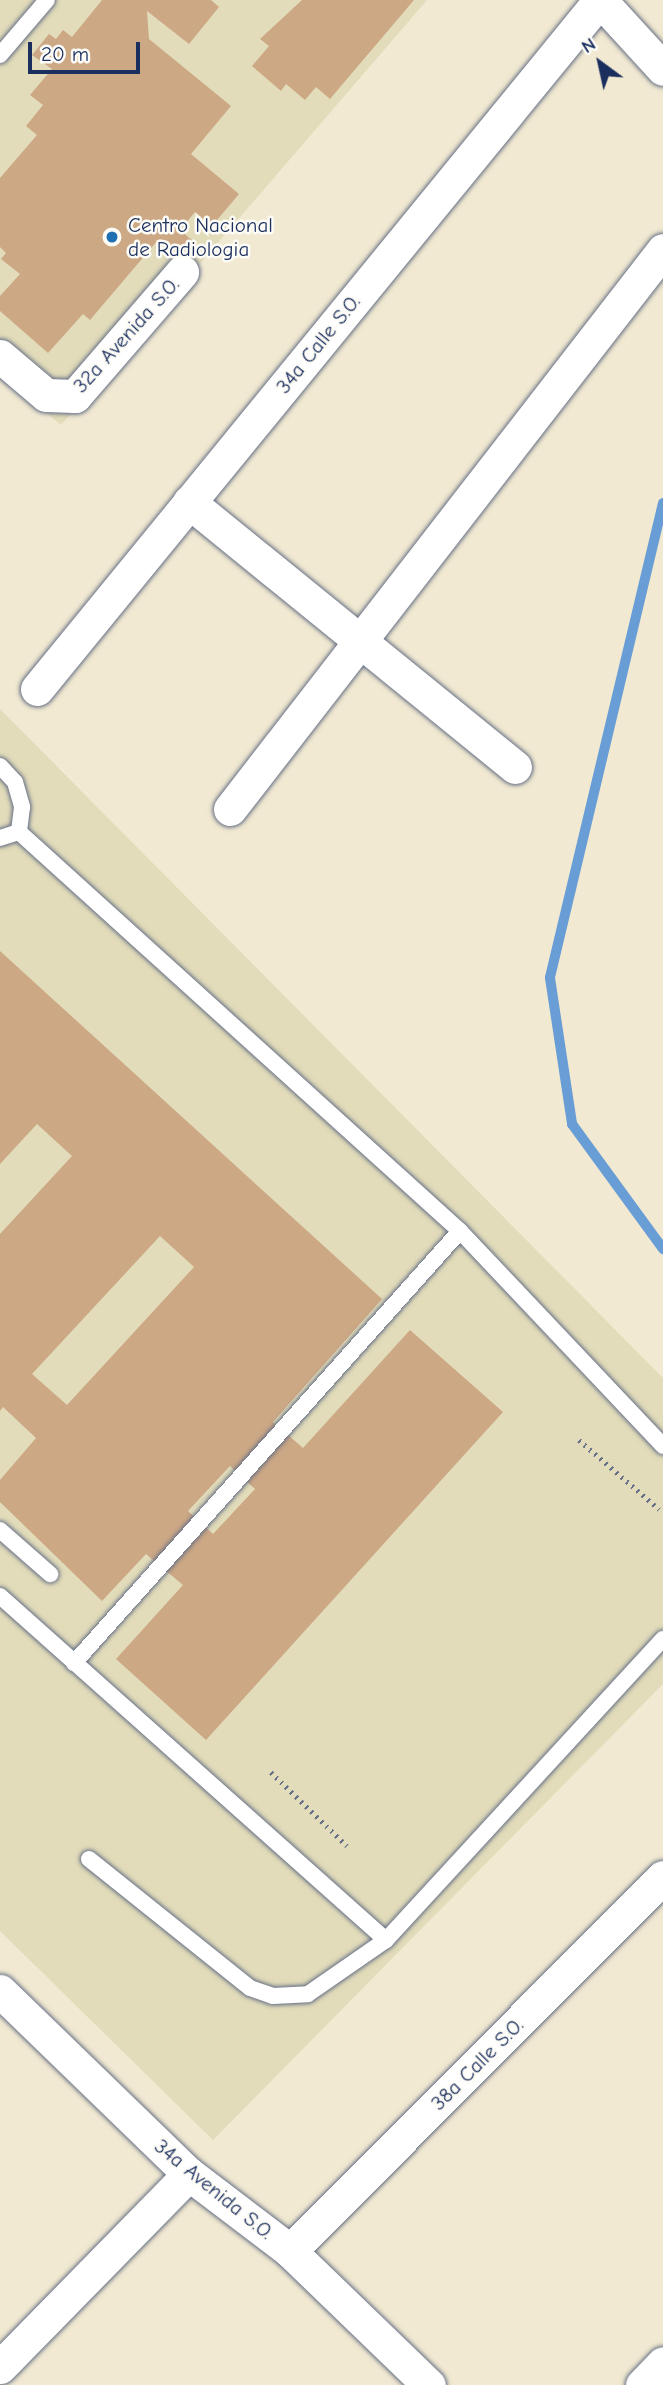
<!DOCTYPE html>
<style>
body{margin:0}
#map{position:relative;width:663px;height:2385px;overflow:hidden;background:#f1e9d1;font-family:"Comic Neue",sans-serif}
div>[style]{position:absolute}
.built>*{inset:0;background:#e2dcba}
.stream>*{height:10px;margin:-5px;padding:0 5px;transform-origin:5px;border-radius:5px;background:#689dd5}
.building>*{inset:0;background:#cca885}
.path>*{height:4.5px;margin-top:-2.25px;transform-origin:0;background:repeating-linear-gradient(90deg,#667086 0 2px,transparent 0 7px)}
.roads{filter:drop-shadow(0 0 2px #667086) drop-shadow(0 0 2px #667086)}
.lane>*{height:16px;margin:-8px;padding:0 8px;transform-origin:8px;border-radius:8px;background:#fff}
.street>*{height:33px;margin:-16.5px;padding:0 16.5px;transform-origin:16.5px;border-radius:16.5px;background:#fff}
.dots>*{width:19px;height:19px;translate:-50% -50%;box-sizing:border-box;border:4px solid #fdfcf7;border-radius:50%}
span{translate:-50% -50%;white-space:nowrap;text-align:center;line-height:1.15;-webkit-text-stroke:5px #fdfcf7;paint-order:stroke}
.poi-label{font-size:21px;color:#1b2f5e}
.left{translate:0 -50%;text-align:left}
.street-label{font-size:21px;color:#1b2f5e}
.north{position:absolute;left:565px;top:28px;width:70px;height:70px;-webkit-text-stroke:5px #fdfcf7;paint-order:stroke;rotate:327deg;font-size:19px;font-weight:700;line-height:28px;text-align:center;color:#1b2f5e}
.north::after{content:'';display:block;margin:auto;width:24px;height:32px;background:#1b2f5e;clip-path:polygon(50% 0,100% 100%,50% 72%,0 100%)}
.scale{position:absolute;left:28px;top:42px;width:112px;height:32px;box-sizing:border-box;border:4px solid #1b2f5e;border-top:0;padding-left:9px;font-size:21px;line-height:24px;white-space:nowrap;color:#1b2f5e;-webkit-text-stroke:5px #fdfcf7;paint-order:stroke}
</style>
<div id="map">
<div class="built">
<div style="clip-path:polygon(0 0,427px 0,61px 425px,0 375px)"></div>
<div style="clip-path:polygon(0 709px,663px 1378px,663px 1684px,213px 2140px,0 1931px)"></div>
</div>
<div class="stream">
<div style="left:663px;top:503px;width:488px;rotate:103.4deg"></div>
<div style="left:550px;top:978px;width:148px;rotate:81.4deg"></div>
<div style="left:572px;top:1124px;width:155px;rotate:53.9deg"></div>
</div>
<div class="building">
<div style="clip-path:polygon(102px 0,211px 0,219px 7px,189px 44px,147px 11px,149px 39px,231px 106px,191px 154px,239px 194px,212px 226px,195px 212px,180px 230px,193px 241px,179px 258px,158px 240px,90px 320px,83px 314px,48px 353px,0 311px,0 296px,20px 274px,1px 259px,6px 253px,0 247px,0 178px,37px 135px,26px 126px,43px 105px,30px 95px,52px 69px,32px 55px,49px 34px,56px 39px,63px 30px,72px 37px)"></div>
<div style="clip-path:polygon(302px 0,414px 0,330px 99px,316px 87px,305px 100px,286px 84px,281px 91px,252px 66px,269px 46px,260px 39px)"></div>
<div style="clip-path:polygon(evenodd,0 951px,382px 1299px,273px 1422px,303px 1448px,410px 1330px,503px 1412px,206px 1740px,116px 1659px,183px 1585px,146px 1554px,102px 1601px,0 1502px,0 1480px,36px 1438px,3px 1407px,0 1411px,0 1234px,72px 1156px,37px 1124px,0 1164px,0 951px,160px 1236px,194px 1267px,67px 1405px,32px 1374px,160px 1236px,0 951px,230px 1466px,255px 1489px,213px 1534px,188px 1511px,230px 1466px)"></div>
</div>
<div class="path">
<div style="left:579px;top:1440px;width:106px;rotate:40.8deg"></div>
<div style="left:271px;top:1772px;width:106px;rotate:44.2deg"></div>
</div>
<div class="roads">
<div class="lane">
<div style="left:0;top:55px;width:72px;rotate:-49.5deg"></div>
<div style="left:0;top:766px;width:22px;rotate:47deg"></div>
<div style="left:15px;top:782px;width:26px;rotate:74deg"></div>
<div style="left:22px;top:807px;width:25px;rotate:97deg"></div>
<div style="left:19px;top:832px;width:595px;rotate:42.14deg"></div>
<div style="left:460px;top:1231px;width:296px;rotate:46.6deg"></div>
<div style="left:0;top:838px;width:20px;rotate:-18deg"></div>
<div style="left:0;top:1530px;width:67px;rotate:41.3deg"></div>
<div style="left:0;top:1596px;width:517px;rotate:41.71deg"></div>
<div style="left:74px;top:1663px;width:579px;rotate:-48.22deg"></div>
<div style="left:89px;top:1859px;width:206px;rotate:38.7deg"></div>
<div style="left:250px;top:1988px;width:24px;rotate:19deg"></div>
<div style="left:273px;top:1996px;width:35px;rotate:-3deg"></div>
<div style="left:308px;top:1994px;width:95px;rotate:-34.7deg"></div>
<div style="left:386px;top:1940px;width:409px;rotate:-47.4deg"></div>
</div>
<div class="street">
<div style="left:600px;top:0;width:93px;rotate:47.6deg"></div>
<div style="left:0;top:356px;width:60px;rotate:40.3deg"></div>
<div style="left:46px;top:395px;width:29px;rotate:2deg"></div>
<div style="left:75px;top:396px;width:164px;rotate:-49.2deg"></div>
<div style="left:189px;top:502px;width:420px;rotate:39.1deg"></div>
<div style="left:37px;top:689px;width:890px;rotate:-50.75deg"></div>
<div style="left:230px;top:809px;width:707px;rotate:-52.24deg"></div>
<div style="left:0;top:1991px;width:263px;rotate:44.1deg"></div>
<div style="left:189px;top:2174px;width:127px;rotate:37.3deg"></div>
<div style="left:290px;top:2251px;width:193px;rotate:44deg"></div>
<div style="left:290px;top:2251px;width:528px;rotate:-45.08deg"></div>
<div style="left:0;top:2367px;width:270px;rotate:-45.6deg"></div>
<div style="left:642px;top:2385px;width:30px;rotate:-46deg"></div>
</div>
</div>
<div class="dots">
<div style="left:112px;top:237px;background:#1f6fb2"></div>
</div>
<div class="poi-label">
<span class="left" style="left:128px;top:237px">Centro Nacional<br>de Radiologia</span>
</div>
<div class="street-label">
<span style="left:126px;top:335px;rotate:-48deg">32a Avenida S.O.</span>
<span style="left:318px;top:344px;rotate:-51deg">34a Calle S.O.</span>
<span style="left:477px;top:2064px;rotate:-45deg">38a Calle S.O.</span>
<span style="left:214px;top:2189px;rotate:39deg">34a Avenida S.O.</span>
</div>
<div class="north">N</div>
<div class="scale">20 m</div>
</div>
